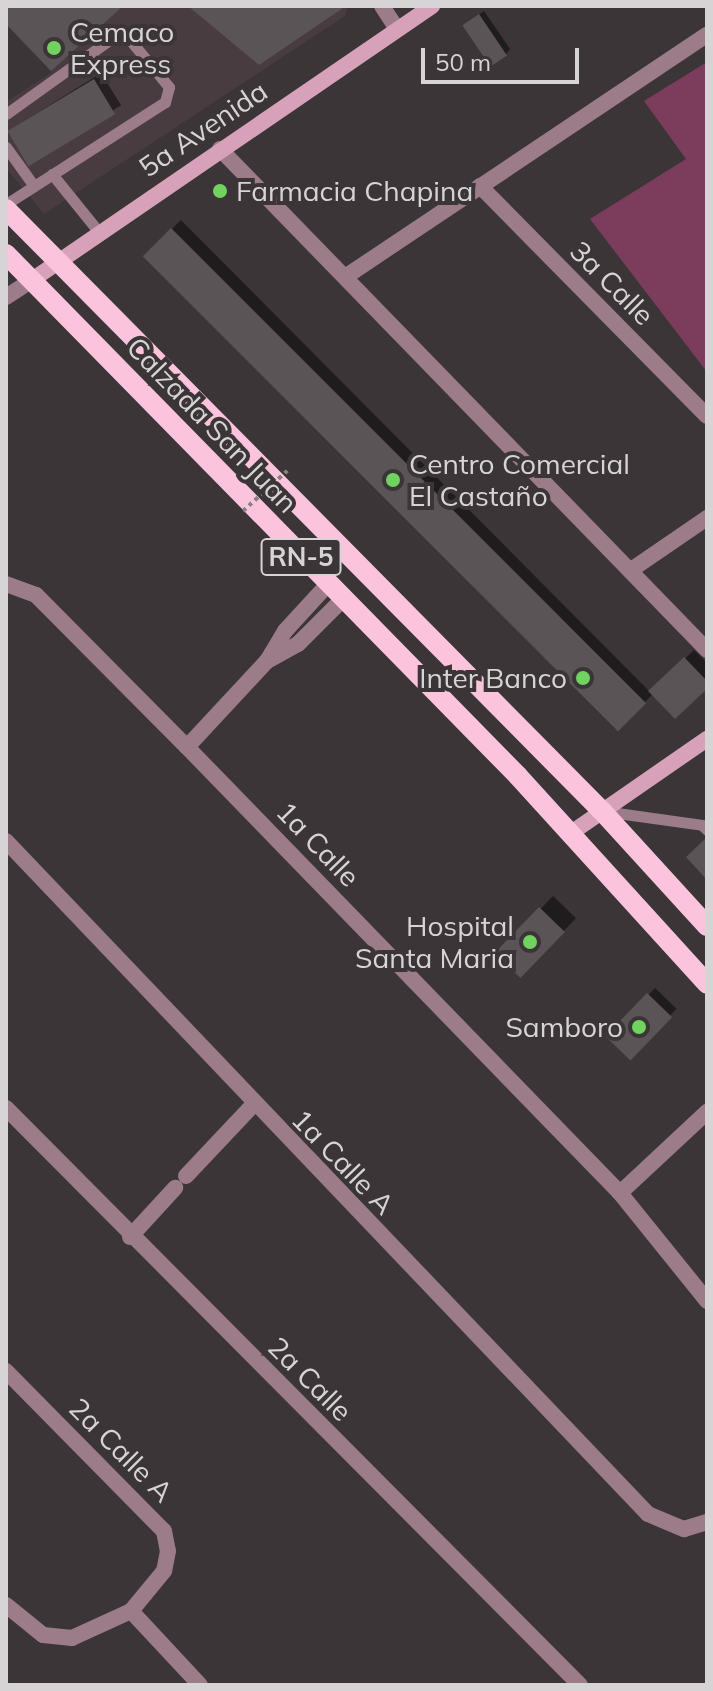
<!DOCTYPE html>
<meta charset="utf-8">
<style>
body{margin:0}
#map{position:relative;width:713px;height:1691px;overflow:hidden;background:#3b3537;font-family:Mulish,sans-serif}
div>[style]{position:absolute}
.built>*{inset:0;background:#483c41}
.green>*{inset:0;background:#7c3d5c}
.shadow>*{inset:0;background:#0007;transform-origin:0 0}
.building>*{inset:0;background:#5a5456;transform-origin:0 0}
.service>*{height:11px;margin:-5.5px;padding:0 5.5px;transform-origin:5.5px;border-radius:5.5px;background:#9d7c8a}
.minor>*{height:16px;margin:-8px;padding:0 8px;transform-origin:8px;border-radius:8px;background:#9d7c8a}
.tertiary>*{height:16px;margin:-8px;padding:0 8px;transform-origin:8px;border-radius:8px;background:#9d7c8a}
.secondary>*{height:16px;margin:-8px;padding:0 8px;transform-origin:8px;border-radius:8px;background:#d7a2b9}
.primary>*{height:20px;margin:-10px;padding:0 10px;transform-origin:10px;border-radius:10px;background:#fbc4dc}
.path-bridge>*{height:4px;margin-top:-2px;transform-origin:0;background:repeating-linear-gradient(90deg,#858082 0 4px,transparent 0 8px)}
.dots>*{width:22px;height:22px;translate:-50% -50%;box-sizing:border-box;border:4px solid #3b3537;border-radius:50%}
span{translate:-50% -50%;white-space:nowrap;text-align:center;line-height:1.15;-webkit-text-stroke:8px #3b3537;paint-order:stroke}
.shield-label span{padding:2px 6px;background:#3b3537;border:2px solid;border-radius:6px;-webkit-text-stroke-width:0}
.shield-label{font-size:26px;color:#d7d4d5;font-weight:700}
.poi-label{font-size:28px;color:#d7d4d5}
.left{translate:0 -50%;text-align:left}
.right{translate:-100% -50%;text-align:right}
.street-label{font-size:28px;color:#d7d4d5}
.frame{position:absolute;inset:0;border:8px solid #d7d4d5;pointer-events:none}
.scale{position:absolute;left:421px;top:48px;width:158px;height:36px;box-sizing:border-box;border:4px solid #d7d4d5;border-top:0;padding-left:10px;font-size:24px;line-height:28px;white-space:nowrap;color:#d7d4d5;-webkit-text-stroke:6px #3b3537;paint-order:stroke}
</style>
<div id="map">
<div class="built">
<div style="clip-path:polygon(6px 6px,348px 6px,345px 16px,44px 214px,6px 168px,6px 102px,52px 72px,6px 24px)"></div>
</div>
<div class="green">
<div style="clip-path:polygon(707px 62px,707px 372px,590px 219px,686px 159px,644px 101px)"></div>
</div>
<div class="shadow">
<div style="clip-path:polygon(484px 11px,510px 49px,506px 54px,469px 21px)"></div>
<div style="left:101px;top:73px;width:38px;height:108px;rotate:58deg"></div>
<div style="clip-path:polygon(181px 220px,650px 692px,694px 650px,707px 663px,707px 686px,653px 694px,616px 730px,145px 255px)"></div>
<div style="left:553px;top:896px;width:32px;height:79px;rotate:44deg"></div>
<div style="left:655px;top:988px;width:30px;height:67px;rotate:44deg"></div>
</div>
<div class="building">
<div style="clip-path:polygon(6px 6px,123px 6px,51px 71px,6px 24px)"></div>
<div style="clip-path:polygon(188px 6px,346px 6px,259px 65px)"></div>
<div style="left:479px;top:14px;width:50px;height:20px;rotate:56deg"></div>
<div style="left:94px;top:79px;width:41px;height:101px;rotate:59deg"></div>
<div style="left:171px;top:228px;width:672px;height:40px;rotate:45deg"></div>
<div style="clip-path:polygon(684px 657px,707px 681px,707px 689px,675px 719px,648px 691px)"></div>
<div style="clip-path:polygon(706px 838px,707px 838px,707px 880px,686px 857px)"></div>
<div style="left:539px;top:907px;width:36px;height:64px;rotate:44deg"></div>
<div style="left:647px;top:993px;width:35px;height:60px;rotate:44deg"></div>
</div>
<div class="service">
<div style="left:6px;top:114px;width:130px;rotate:-35.6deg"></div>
<div style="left:112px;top:38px;width:18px;rotate:6deg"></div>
<div style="left:130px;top:40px;width:61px;rotate:50.3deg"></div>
<div style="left:169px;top:87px;width:16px;rotate:105deg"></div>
<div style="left:165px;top:102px;width:189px;rotate:147.3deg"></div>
<div style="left:6px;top:147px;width:48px;rotate:54.3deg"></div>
<div style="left:52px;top:174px;width:73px;rotate:51.1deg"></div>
<div style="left:603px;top:811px;width:100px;rotate:8deg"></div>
<div style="left:702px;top:825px;width:7px;rotate:45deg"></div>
</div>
<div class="minor">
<div style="left:382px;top:6px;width:27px;rotate:57deg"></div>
<div style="left:220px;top:149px;width:699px;rotate:45.81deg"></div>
<div style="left:480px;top:186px;width:323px;rotate:45.4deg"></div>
<div style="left:348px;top:275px;width:432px;rotate:-33.8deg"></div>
<div style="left:631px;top:570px;width:92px;rotate:-34.4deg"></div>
<div style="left:6px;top:584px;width:32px;rotate:20deg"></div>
<div style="left:36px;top:595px;width:214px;rotate:45.2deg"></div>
<div style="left:187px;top:747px;width:622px;rotate:45.85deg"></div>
<div style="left:620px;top:1193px;width:139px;rotate:51.1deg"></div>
<div style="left:269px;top:660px;width:33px;rotate:-29deg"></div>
<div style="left:298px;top:644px;width:64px;rotate:-45deg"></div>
<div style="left:187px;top:747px;width:117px;rotate:-47.1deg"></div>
<div style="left:267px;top:661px;width:35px;rotate:-59deg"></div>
<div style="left:285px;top:631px;width:64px;rotate:-47.5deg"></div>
<div style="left:6px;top:841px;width:930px;rotate:46.35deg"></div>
<div style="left:648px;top:1514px;width:39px;rotate:23deg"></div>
<div style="left:684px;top:1529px;width:24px;rotate:-17deg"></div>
<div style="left:6px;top:1108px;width:814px;rotate:45.15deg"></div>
<div style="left:186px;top:1176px;width:98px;rotate:-46.7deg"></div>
<div style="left:620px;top:1193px;width:119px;rotate:-43deg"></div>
<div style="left:130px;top:1237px;width:67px;rotate:-47.4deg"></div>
<div style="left:6px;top:1371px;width:225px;rotate:45.4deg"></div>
<div style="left:164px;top:1531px;width:20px;rotate:79deg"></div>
<div style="left:168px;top:1551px;width:20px;rotate:101deg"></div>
<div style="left:164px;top:1571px;width:52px;rotate:129.5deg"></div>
<div style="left:131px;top:1611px;width:65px;rotate:155.4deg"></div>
<div style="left:72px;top:1638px;width:29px;rotate:-174deg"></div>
<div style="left:43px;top:1635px;width:48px;rotate:-141deg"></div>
<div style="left:131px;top:1611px;width:101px;rotate:47deg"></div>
</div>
<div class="tertiary">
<div style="left:6px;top:297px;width:31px;rotate:-33deg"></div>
</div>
<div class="secondary">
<div style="left:32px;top:280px;width:485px;rotate:-34.4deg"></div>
<div style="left:571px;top:833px;width:165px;rotate:-34.7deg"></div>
</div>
<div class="primary">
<div style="left:6px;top:209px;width:847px;rotate:45.29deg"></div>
<div style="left:602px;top:811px;width:156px;rotate:47.6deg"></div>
<div style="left:6px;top:254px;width:731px;rotate:45.55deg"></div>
<div style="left:518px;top:776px;width:281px;rotate:47.7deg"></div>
</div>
<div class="path-bridge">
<div style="left:243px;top:511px;width:61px;rotate:-42.3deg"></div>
</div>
<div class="dots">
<div style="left:54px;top:48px;background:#70d35f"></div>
<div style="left:220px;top:191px;background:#70d35f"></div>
<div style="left:393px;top:480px;background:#70d35f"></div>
<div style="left:583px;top:678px;background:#70d35f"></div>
<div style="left:530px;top:942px;background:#70d35f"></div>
<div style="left:639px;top:1027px;background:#70d35f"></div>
</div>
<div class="shield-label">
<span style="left:301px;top:557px">RN-5</span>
</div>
<div class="poi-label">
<span class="left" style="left:70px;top:48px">Cemaco<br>Express</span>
<span class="left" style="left:236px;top:191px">Farmacia Chapina</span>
<span class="left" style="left:409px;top:480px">Centro Comercial<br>El Castaño</span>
<span class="right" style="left:567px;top:678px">Inter Banco</span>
<span class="right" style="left:514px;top:942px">Hospital<br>Santa Maria</span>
<span class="right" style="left:623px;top:1027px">Samboro</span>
</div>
<div class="street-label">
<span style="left:203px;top:129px;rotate:-34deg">5a Avenida</span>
<span style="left:612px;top:283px;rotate:45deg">3a Calle</span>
<span style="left:212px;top:425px;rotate:46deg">Calzada San Juan</span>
<span style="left:318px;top:844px;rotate:46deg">1a Calle</span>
<span style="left:343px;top:1162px;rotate:46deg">1a Calle A</span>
<span style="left:310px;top:1379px;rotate:45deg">2a Calle</span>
<span style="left:121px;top:1450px;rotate:45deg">2a Calle A</span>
</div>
<div class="frame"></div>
<div class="scale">50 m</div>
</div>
